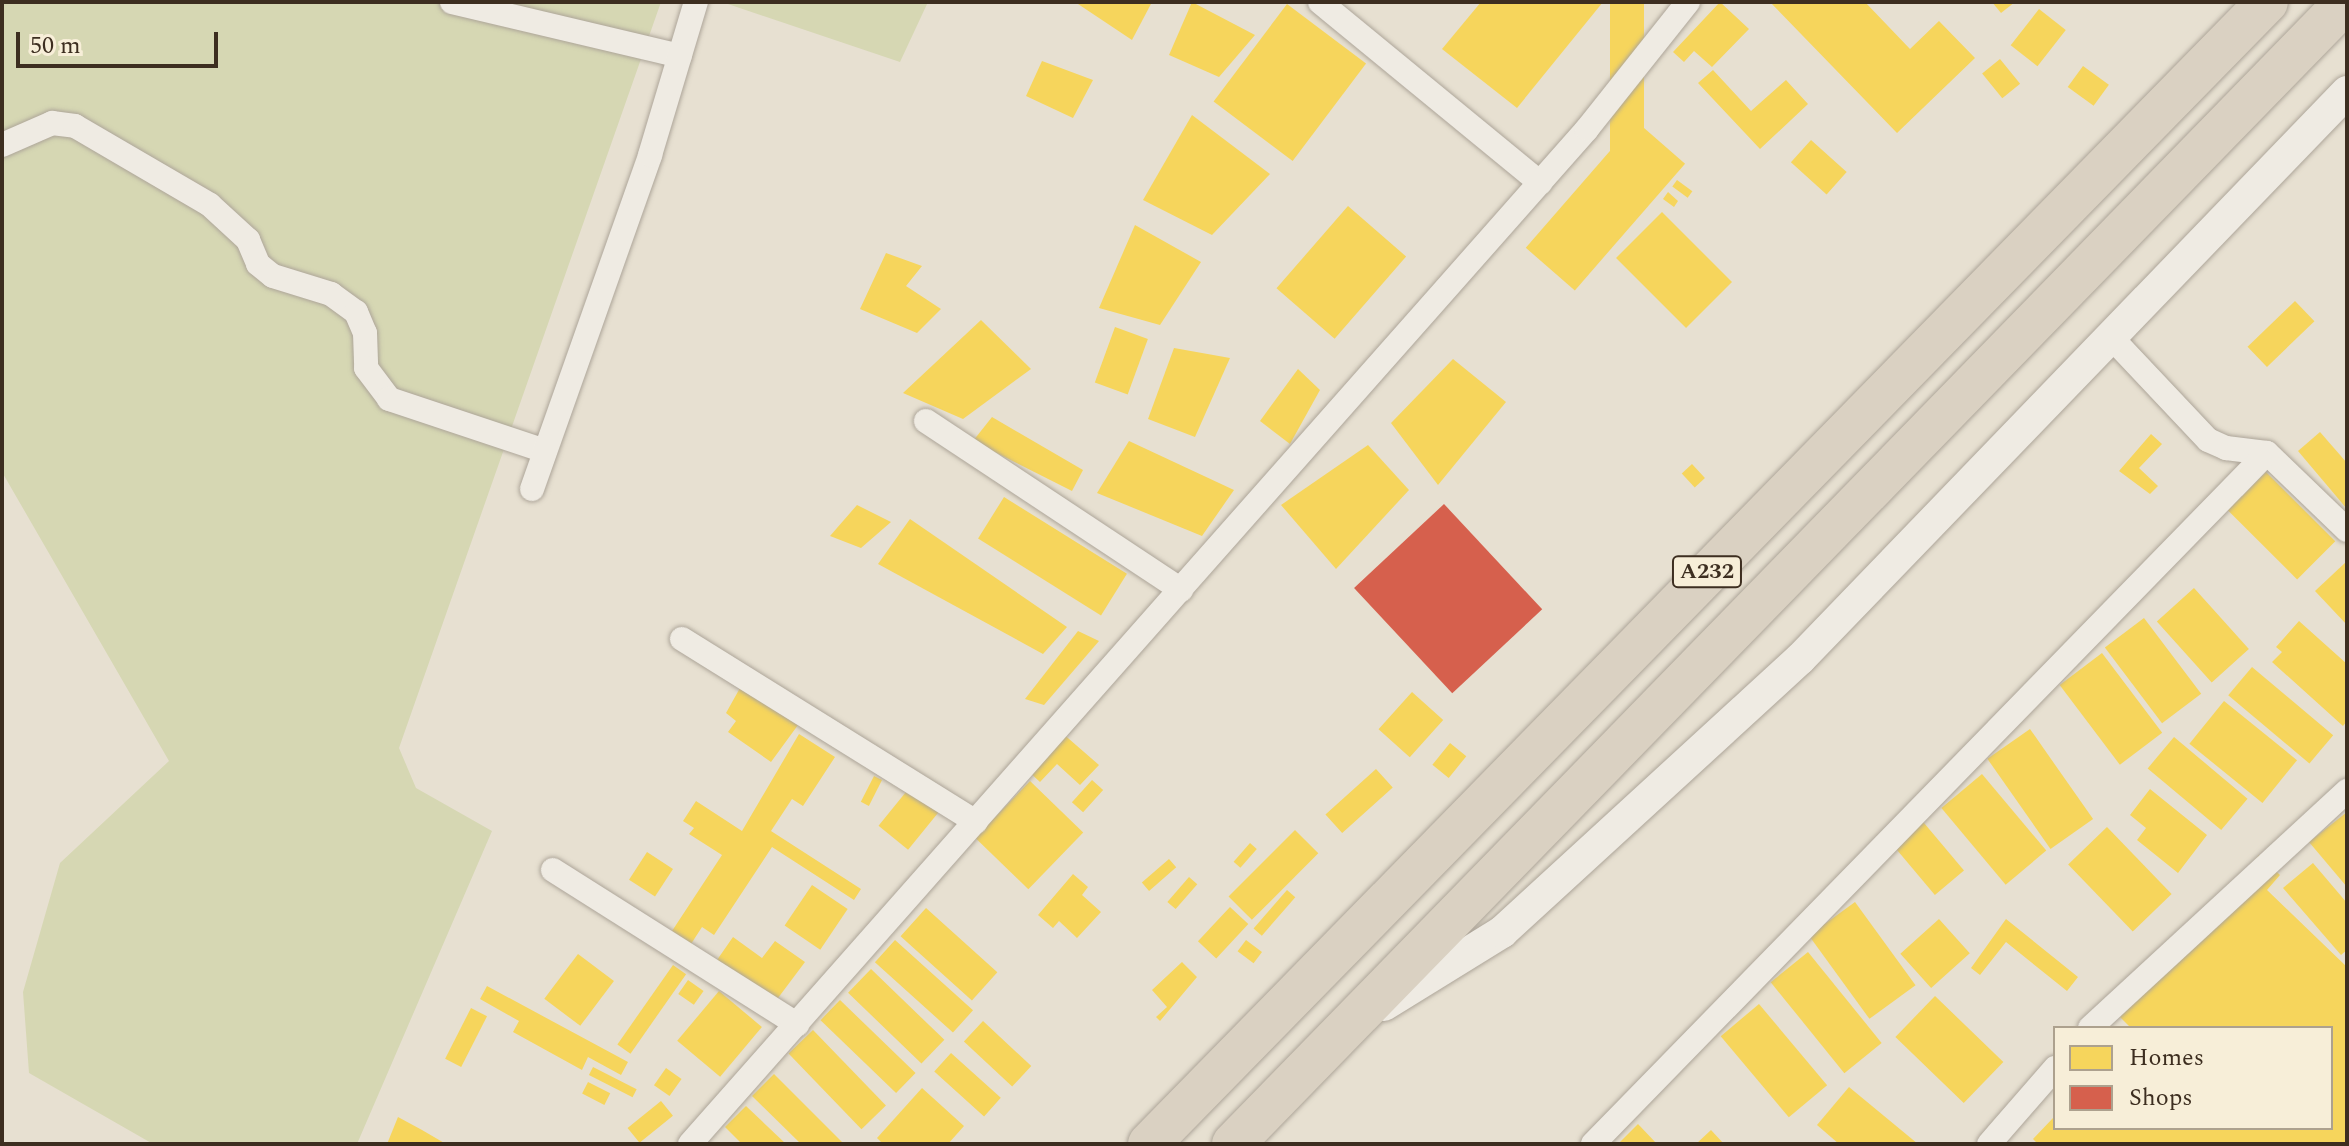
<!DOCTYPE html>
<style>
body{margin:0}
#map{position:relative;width:2349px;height:1146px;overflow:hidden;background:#e7e0d1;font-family:Spectral,serif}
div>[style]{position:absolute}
.green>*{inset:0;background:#d6d7b3}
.homes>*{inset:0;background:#f6d55c;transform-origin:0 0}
.shops>*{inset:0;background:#d6604d;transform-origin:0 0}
.roads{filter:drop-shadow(0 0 2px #ada599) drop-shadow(0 0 2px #ada599)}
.street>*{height:24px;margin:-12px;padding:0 12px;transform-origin:12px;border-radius:12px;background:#efebe3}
.secondary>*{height:32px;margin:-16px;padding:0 16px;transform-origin:16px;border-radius:16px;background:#efebe3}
.highway>*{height:42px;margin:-21px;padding:0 21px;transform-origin:21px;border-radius:21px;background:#dad1c2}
span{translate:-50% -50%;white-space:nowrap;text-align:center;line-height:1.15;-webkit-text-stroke:8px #f7eed8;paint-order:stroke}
.shield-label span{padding:2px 6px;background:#f7eed8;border:2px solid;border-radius:6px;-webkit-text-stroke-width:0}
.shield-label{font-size:22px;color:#3d2e20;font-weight:700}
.frame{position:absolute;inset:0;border:4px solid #3d2e20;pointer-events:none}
.legend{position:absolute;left:2053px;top:1026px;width:280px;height:104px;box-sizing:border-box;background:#f7eed8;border:2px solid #ada18e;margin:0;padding:10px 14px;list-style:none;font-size:24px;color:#3d2e20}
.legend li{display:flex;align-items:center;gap:16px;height:40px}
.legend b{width:40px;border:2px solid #ada18e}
.scale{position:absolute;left:16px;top:32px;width:202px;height:36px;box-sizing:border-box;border:4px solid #3d2e20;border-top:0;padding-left:10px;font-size:24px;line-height:28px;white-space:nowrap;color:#3d2e20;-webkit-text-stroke:6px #f7eed8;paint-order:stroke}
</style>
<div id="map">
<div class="green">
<div style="clip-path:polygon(2px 2px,661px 2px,399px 748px,416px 788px,492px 831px,357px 1144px,153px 1144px,29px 1073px,23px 992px,60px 863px,169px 761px,2px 472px)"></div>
<div style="clip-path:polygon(722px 2px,928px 2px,900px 62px)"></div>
</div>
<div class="homes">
<div style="clip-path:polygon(1075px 2px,1152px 2px,1132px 40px)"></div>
<div style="clip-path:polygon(1192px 2px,1255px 35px,1219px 77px,1169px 55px)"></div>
<div style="clip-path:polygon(1481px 2px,1603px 2px,1517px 108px,1442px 49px)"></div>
<div style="left:1610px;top:2px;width:34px;height:161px"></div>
<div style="clip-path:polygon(1720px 2px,1749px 29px,1712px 67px,1694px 51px,1684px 62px,1673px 52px)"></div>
<div style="clip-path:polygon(1770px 2px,1865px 2px,1910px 49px,1939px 21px,1975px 58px,1897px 133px)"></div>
<div style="clip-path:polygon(1992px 2px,2015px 2px,2001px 13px)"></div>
<div style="left:1287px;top:4px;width:99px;height:122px;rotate:37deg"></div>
<div style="left:2039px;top:9px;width:34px;height:46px;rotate:38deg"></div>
<div style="left:2000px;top:59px;width:32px;height:23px;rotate:51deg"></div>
<div style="clip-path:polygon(1042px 61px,1093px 80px,1073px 118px,1026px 96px)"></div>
<div style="left:2083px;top:66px;width:32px;height:26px;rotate:36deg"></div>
<div style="clip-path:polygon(1713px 70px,1751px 111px,1786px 80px,1808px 104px,1760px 149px,1698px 83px)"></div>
<div style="clip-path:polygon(1192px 115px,1270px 174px,1212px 235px,1143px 200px)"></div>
<div style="left:1636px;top:121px;width:65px;height:168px;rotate:41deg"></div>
<div style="left:1811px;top:140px;width:48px;height:30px;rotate:42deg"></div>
<div style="left:1677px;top:180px;width:19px;height:8px;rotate:36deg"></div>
<div style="clip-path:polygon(1668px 192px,1678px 201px,1674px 207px,1663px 199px)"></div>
<div style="left:1348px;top:206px;width:77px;height:109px;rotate:41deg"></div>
<div style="left:1662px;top:212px;width:99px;height:65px;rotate:45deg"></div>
<div style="clip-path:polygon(1135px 225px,1201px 262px,1160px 325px,1099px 308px)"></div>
<div style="clip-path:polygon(886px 253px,922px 266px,906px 286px,941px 309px,917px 333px,860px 309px)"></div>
<div style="left:2295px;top:301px;width:28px;height:66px;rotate:46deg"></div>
<div style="clip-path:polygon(981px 320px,1031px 369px,963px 419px,903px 393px)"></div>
<div style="left:1115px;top:327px;width:35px;height:59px;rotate:20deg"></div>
<div style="clip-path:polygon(1174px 348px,1230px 358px,1195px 437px,1148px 419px)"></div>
<div style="clip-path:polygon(1453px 359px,1506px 402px,1438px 485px,1391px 423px)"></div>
<div style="clip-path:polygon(1298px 369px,1320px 390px,1290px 444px,1260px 421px)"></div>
<div style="clip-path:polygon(992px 417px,1083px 470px,1072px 491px,973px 441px)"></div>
<div style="clip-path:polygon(2320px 432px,2347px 463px,2347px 509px,2298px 451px)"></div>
<div style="clip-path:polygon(2151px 434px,2162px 444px,2139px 468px,2158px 486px,2150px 494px,2119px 471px)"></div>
<div style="clip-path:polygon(1129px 441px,1234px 490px,1202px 536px,1097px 493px)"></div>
<div style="clip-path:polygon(1368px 445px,1409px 490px,1336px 569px,1281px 505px)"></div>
<div style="left:1692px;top:464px;width:19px;height:14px;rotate:47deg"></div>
<div style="left:2266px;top:472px;width:98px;height:54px;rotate:45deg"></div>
<div style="left:1004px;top:497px;width:145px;height:49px;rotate:32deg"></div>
<div style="clip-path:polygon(857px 505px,891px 522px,861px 548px,830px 536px)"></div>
<div style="clip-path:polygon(910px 519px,1067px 627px,1043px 654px,878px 564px)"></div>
<div style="clip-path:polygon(2347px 561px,2347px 625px,2315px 591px)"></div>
<div style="left:2194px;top:588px;width:82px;height:50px;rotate:48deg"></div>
<div style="left:2144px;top:618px;width:95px;height:49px;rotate:53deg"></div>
<div style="clip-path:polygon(2299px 621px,2347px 664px,2347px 721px,2343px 726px,2272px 662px,2282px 652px,2276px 647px)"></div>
<div style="clip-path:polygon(1078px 631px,1099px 641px,1044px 705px,1025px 699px)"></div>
<div style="left:1453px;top:638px;width:30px;height:32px;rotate:41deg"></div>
<div style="left:2102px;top:653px;width:100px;height:53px;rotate:53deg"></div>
<div style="left:2252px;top:667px;width:106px;height:37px;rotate:40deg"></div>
<div style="clip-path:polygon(740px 688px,798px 725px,771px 762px,728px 732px,736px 721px,726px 713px)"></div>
<div style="left:1412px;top:692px;width:42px;height:50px;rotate:42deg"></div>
<div style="left:2224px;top:701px;width:94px;height:55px;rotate:39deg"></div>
<div style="left:2030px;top:729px;width:110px;height:52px;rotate:55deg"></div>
<div style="clip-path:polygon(1061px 732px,1099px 765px,1080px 785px,1057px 764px,1040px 782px,1027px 770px)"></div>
<div style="clip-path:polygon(799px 734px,835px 757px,803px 806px,792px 799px,771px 831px,861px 889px,854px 900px,772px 847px,714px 935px,702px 927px,691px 944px,672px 931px,722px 855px,689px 834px,694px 828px,683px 821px,696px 801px,742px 831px)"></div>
<div style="left:2174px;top:737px;width:96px;height:41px;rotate:40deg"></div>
<div style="left:1450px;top:743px;width:21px;height:28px;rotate:39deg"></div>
<div style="left:1376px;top:769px;width:25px;height:68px;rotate:48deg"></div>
<div style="left:1982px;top:774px;width:100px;height:53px;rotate:50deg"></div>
<div style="left:874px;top:776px;width:9px;height:29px;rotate:27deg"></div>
<div style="left:1092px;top:780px;width:15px;height:30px;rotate:42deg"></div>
<div style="left:1030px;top:781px;width:74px;height:79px;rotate:44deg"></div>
<div style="left:910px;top:787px;width:38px;height:50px;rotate:39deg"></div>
<div style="clip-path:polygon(2150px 789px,2207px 835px,2178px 873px,2137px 840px,2146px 828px,2130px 815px)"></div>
<div style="clip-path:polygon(2347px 812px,2347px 887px,2309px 842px)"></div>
<div style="left:1919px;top:817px;width:70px;height:38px;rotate:50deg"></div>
<div style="left:2107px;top:827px;width:93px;height:54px;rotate:46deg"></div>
<div style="left:1295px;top:830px;width:33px;height:94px;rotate:45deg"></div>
<div style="left:1250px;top:843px;width:9px;height:25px;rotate:41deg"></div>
<div style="left:647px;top:852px;width:31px;height:33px;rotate:33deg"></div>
<div style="clip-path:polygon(2259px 855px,2280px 875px,2267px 890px,2347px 967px,2347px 1144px,2038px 1144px,2033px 1139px,2053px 1118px,2055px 1128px,2065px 1129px,2331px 1128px,2331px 1028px,2131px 1028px,2120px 1017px)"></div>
<div style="left:1169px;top:859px;width:11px;height:36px;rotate:49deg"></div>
<div style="clip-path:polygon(2313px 863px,2347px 903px,2347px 950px,2341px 955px,2283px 888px)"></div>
<div style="clip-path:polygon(1073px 874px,1088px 887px,1082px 895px,1101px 912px,1077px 938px,1059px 921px,1053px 928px,1038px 915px)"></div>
<div style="left:1189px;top:877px;width:11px;height:33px;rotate:41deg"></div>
<div style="left:812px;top:885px;width:43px;height:49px;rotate:34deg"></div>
<div style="left:1287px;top:890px;width:11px;height:51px;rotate:41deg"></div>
<div style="left:1855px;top:902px;width:103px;height:57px;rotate:54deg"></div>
<div style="left:1230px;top:907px;width:25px;height:47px;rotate:43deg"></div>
<div style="left:926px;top:908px;width:96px;height:38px;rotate:42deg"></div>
<div style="left:1939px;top:919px;width:46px;height:52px;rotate:48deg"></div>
<div style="clip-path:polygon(2006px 919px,2078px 977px,2067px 991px,2006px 942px,1980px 975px,1971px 968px)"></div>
<div style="clip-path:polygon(733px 937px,762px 958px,775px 941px,805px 962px,775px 1002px,717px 960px)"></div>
<div style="left:895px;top:940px;width:105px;height:30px;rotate:42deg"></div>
<div style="left:1246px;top:940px;width:20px;height:14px;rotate:37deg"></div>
<div style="left:1808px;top:952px;width:117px;height:48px;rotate:51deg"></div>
<div style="left:578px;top:954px;width:45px;height:56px;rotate:37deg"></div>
<div style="clip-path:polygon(1182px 962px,1197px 977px,1160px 1021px,1156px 1017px,1167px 1007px,1152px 990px)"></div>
<div style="left:673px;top:965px;width:16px;height:97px;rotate:35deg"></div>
<div style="left:871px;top:969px;width:102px;height:33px;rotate:44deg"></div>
<div style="left:688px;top:980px;width:19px;height:17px;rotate:35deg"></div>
<div style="clip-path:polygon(487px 986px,628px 1062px,621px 1075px,588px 1057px,582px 1070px,513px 1032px,519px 1021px,480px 999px)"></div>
<div style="left:719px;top:991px;width:56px;height:65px;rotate:40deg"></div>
<div style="left:1935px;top:996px;width:95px;height:57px;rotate:44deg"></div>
<div style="left:840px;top:1000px;width:105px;height:28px;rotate:44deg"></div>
<div style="left:1759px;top:1004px;width:106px;height:50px;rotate:50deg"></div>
<div style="left:471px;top:1008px;width:18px;height:57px;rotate:27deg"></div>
<div style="left:983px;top:1021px;width:66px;height:28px;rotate:43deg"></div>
<div style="left:813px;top:1030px;width:105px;height:34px;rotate:46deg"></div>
<div style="left:951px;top:1053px;width:67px;height:25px;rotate:42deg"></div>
<div style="left:593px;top:1067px;width:49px;height:9px;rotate:27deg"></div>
<div style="left:666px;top:1068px;width:19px;height:21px;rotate:35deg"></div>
<div style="clip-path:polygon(774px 1074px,844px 1144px,801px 1144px,752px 1096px)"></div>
<div style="left:588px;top:1082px;width:25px;height:13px;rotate:27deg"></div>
<div style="clip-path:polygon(1849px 1087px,1918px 1144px,1839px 1144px,1817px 1125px)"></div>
<div style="clip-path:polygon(922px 1088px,964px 1126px,948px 1144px,883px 1144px,877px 1138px)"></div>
<div style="left:661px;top:1101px;width:19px;height:43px;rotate:51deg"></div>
<div style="clip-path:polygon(746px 1106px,786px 1144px,742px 1144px,725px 1127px)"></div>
<div style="clip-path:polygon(398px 1117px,422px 1130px,446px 1144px,387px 1144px)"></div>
<div style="clip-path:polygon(1638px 1124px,1657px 1144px,1618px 1144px)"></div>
<div style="clip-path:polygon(1711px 1130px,1724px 1144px,1696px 1144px)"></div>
</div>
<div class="shops">
<div style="left:1444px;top:504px;width:144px;height:123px;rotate:47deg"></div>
</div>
<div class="roads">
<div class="street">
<div style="left:452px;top:2px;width:234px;rotate:13.3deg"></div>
<div style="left:1320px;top:2px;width:285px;rotate:39.4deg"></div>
<div style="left:2px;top:145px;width:55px;rotate:-23.7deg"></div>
<div style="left:52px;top:123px;width:23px;rotate:7deg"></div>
<div style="left:75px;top:126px;width:156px;rotate:30.3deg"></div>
<div style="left:210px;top:205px;width:52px;rotate:42.6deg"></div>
<div style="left:248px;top:240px;width:26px;rotate:67deg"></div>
<div style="left:258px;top:264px;width:19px;rotate:39deg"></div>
<div style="left:273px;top:276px;width:61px;rotate:17.2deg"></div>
<div style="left:331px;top:294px;width:31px;rotate:36deg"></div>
<div style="left:356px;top:312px;width:23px;rotate:67deg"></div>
<div style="left:365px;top:333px;width:35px;rotate:88deg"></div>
<div style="left:366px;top:368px;width:39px;rotate:53deg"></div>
<div style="left:389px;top:399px;width:164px;rotate:18.4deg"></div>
<div style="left:2109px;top:335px;width:144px;rotate:46.7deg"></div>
<div style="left:2208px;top:440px;width:20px;rotate:24deg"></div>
<div style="left:2226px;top:448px;width:41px;rotate:7deg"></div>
<div style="left:2267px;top:453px;width:111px;rotate:43.9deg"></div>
<div style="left:926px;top:421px;width:306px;rotate:33.5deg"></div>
<div style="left:532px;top:489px;width:354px;rotate:-70.5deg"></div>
<div style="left:650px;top:155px;width:160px;rotate:-73.3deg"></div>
<div style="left:682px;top:639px;width:346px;rotate:31.9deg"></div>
<div style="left:553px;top:870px;width:289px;rotate:32.3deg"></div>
<div style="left:2090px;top:1028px;width:350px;rotate:-42.7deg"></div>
<div style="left:690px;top:1144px;width:1355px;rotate:-48.53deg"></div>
<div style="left:1587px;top:129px;width:162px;rotate:-51.5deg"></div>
<div style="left:1593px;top:1144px;width:965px;rotate:-45.71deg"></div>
<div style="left:1989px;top:1144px;width:101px;rotate:-49deg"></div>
</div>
<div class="secondary">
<div style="left:1384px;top:1005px;width:139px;rotate:-31.7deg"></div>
<div style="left:1502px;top:932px;width:404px;rotate:-42.5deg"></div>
<div style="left:1800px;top:659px;width:788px;rotate:-46.03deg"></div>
</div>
<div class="highway">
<div style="left:1149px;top:1144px;width:1598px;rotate:-45.61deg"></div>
<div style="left:1233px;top:1144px;width:1595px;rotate:-45.74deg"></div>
</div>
</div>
<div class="shield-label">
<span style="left:1707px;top:572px">A232</span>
</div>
<div class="frame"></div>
<ul class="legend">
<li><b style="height:22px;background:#f6d55c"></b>Homes</li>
<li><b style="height:22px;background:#d6604d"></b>Shops</li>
</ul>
<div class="scale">50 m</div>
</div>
